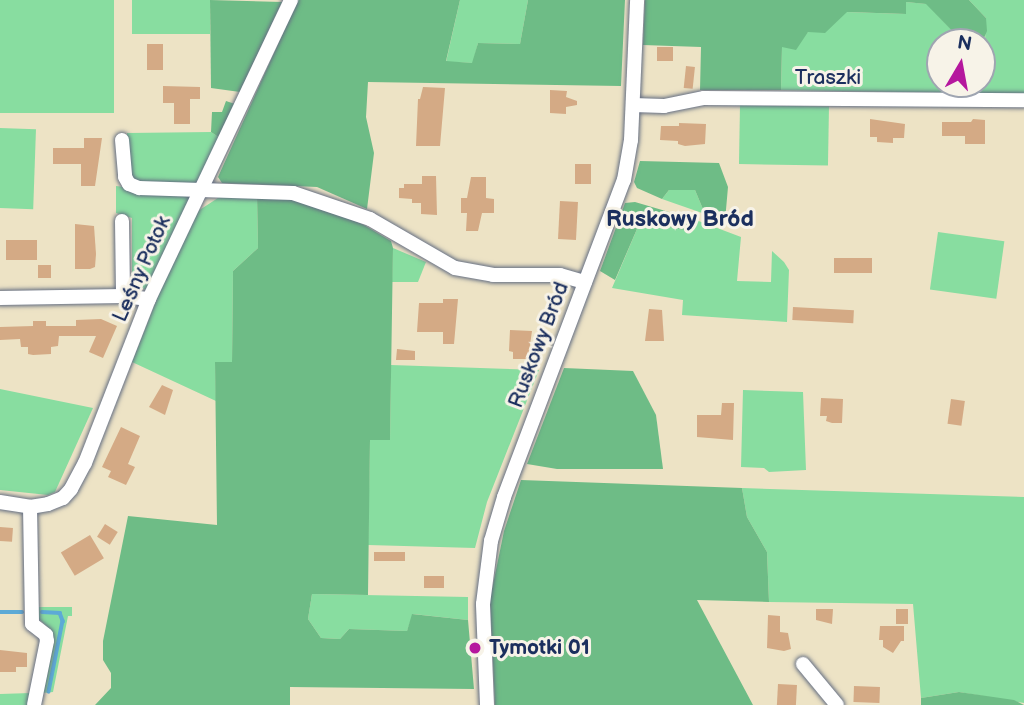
<!DOCTYPE html>
<meta charset="utf-8">
<style>
body{margin:0}
#map{position:relative;width:1024px;height:705px;overflow:hidden;background:#ede3c5;font-family:"Balsamiq Sans",sans-serif}
div>[style]{position:absolute}
.green>*{inset:0;background:#88dda0;transform-origin:0 0}
.forest>*{inset:0;background:#6ebc86}
.stream>*{height:3.5px;margin:-1.75px;padding:0 1.75px;transform-origin:1.75px;border-radius:1.75px;background:#5daad6}
.building>*{inset:0;background:#d4aa85;transform-origin:0 0}
.roads{filter:drop-shadow(0 0 2px #646e82) drop-shadow(0 0 2px #646e82)}
.minor>*{height:14px;margin:-7px;padding:0 7px;transform-origin:7px;border-radius:7px;background:#fff}
.dots>*{width:19px;height:19px;translate:-50% -50%;box-sizing:border-box;border:4px solid #f7f3e8;border-radius:50%}
span{translate:-50% -50%;white-space:nowrap;text-align:center;line-height:1.15;-webkit-text-stroke:6px #f7f3e8;paint-order:stroke}
.street-label{font-size:21px;color:#1b2f5e}
.poi-label{font-size:21px;color:#1b2f5e;font-weight:700}
.left{translate:0 -50%;text-align:left}
.neighbourhood-label{font-size:23px;color:#1b2f5e;font-weight:700}
.north{position:absolute;left:926px;top:28px;width:70px;height:70px;box-sizing:border-box;background:#f7f3e8;border:2px solid #9fa5b1;border-radius:50%;rotate:10deg;font-size:19px;font-weight:700;line-height:28px;text-align:center;color:#1b2f5e}
.north::after{content:'';display:block;margin:auto;width:24px;height:32px;background:#b5179e;clip-path:polygon(50% 0,100% 100%,50% 72%,0 100%)}
</style>
<div id="map">
<div class="green">
<div style="left:0;top:0;width:114px;height:113px"></div>
<div style="left:132px;top:0;width:78px;height:34px"></div>
<div style="clip-path:polygon(460px 0,528px 0,520px 44px,478px 43px,473px 63px,446px 62px)"></div>
<div style="clip-path:polygon(969px 0,1024px 0,1024px 94px,781px 90px,782px 47px,808px 32px,825px 32px,846px 12px,906px 14px,906px 2px,927px 4px,963px 42px,940px 42px,940px 84px,982px 84px,982px 43px,985px 41px,986px 18px)"></div>
<div style="left:740px;top:105px;width:89px;height:59px;rotate:1deg"></div>
<div style="left:0;top:128px;width:36px;height:80px;rotate:2deg"></div>
<div style="clip-path:polygon(211px 132px,220px 138px,196px 187px,141px 185px,127px 173px,127px 133px)"></div>
<div style="clip-path:polygon(116px 186px,192px 195px,147px 290px,132px 285px,132px 218px,116px 213px)"></div>
<div style="clip-path:polygon(681px 189px,695px 190px,705px 214px,662px 199px,669px 190px)"></div>
<div style="clip-path:polygon(257px 195px,258px 248px,233px 271px,232px 362px,215px 362px,216px 401px,132px 362px,168px 271px,198px 211px,221px 196px)"></div>
<div style="clip-path:polygon(696px 220px,741px 237px,737px 281px,771px 282px,772px 251px,784px 262px,789px 270px,787px 322px,682px 315px,683px 300px,612px 288px,640px 222px,690px 231px)"></div>
<div style="left:938px;top:232px;width:67px;height:58px;rotate:8deg"></div>
<div style="clip-path:polygon(393px 248px,426px 262px,418px 282px,392px 282px)"></div>
<div style="clip-path:polygon(391px 365px,539px 370px,487px 502px,475px 548px,368px 545px,370px 439px,390px 440px)"></div>
<div style="clip-path:polygon(0 389px,93px 408px,55px 492px,48px 495px,0 490px)"></div>
<div style="clip-path:polygon(743px 390px,803px 392px,806px 470px,769px 472px,764px 468px,741px 467px)"></div>
<div style="clip-path:polygon(742px 488px,1024px 497px,1024px 703px,959px 692px,921px 698px,913px 604px,769px 602px,767px 552px,747px 517px)"></div>
<div style="clip-path:polygon(312px 594px,468px 597px,468px 620px,413px 614px,407px 631px,349px 629px,340px 639px,321px 638px,308px 619px)"></div>
<div style="clip-path:polygon(39px 607px,72px 607px,72px 616px,68px 616px,53px 692px,42px 693px,53px 639px,50px 629px,39px 619px)"></div>
<div style="clip-path:polygon(31px 693px,29px 705px,0 705px,0 694px)"></div>
</div>
<div class="forest">
<div style="clip-path:polygon(210px 0,282px 2px,240px 92px,211px 88px)"></div>
<div style="clip-path:polygon(298px 0,460px 0,446px 61px,472px 63px,478px 43px,520px 44px,528px 0,625px 0,621px 86px,368px 82px,366px 117px,374px 153px,367px 209px,317px 187px,222px 183px,218px 177px)"></div>
<div style="clip-path:polygon(645px 0,969px 0,986px 18px,987px 31px,982px 43px,963px 42px,926px 4px,906px 2px,906px 14px,847px 12px,825px 33px,808px 32px,796px 50px,782px 47px,781px 90px,700px 90px,701px 47px,643px 45px)"></div>
<div style="clip-path:polygon(226px 101px,235px 104px,220px 138px,211px 132px,212px 112px,222px 112px)"></div>
<div style="clip-path:polygon(640px 161px,719px 163px,728px 187px,725px 221px,705px 214px,695px 190px,669px 190px,662px 199px,637px 188px,634px 182px)"></div>
<div style="clip-path:polygon(257px 195px,289px 199px,336px 212px,364px 225px,391px 241px,393px 248px,390px 440px,370px 440px,368px 595px,312px 594px,308px 619px,321px 638px,340px 639px,349px 629px,407px 631px,412px 614px,468px 620px,474px 689px,290px 687px,290px 705px,95px 705px,111px 688px,111px 673px,103px 660px,103px 641px,128px 516px,217px 525px,215px 362px,232px 362px,233px 271px,258px 248px)"></div>
<div style="clip-path:polygon(635px 202px,696px 220px,690px 231px,640px 222px,615px 280px,600px 271px,625px 203px)"></div>
<div style="clip-path:polygon(564px 368px,633px 371px,656px 415px,663px 469px,557px 469px,527px 464px)"></div>
<div style="clip-path:polygon(521px 480px,742px 488px,747px 517px,767px 552px,769px 602px,697px 600px,753px 705px,495px 705px,490px 599px,504px 531px)"></div>
<div style="clip-path:polygon(959px 692px,1014px 700px,1024px 705px,921px 705px,921px 698px)"></div>
</div>
<div class="stream">
<div style="left:0;top:612px;width:22px"></div>
<div style="left:42px;top:612px;width:18px;rotate:3deg"></div>
<div style="left:60px;top:613px;width:9px;rotate:69deg"></div>
<div style="left:63px;top:621px;width:72px;rotate:101.2deg"></div>
</div>
<div class="building">
<div style="left:147px;top:44px;width:16px;height:26px"></div>
<div style="left:657px;top:47px;width:16px;height:14px"></div>
<div style="left:686px;top:66px;width:9px;height:22px;rotate:6deg"></div>
<div style="clip-path:polygon(163px 86px,200px 87px,200px 99px,190px 99px,190px 124px,174px 124px,174px 103px,163px 103px)"></div>
<div style="clip-path:polygon(423px 87px,445px 88px,440px 146px,416px 146px,418px 99px,420px 99px)"></div>
<div style="clip-path:polygon(550px 90px,567px 91px,566px 97px,577px 101px,577px 105px,566px 107px,566px 114px,550px 113px)"></div>
<div style="clip-path:polygon(870px 119px,905px 124px,904px 138px,893px 138px,893px 143px,877px 142px,877px 137px,870px 137px)"></div>
<div style="clip-path:polygon(973px 119px,985px 120px,985px 144px,965px 144px,965px 136px,942px 136px,942px 122px,971px 122px)"></div>
<div style="clip-path:polygon(679px 123px,706px 124px,705px 144px,685px 146px,678px 144px,678px 141px,660px 140px,661px 126px,679px 126px)"></div>
<div style="clip-path:polygon(84px 138px,102px 138px,95px 186px,81px 186px,81px 164px,53px 164px,53px 148px,84px 148px)"></div>
<div style="left:575px;top:164px;width:16px;height:20px"></div>
<div style="clip-path:polygon(422px 176px,436px 176px,437px 215px,421px 214px,421px 203px,412px 203px,412px 199px,399px 198px,399px 188px,404px 188px,404px 184px,422px 184px)"></div>
<div style="clip-path:polygon(471px 177px,486px 177px,486px 198px,494px 199px,494px 213px,482px 213px,478px 231px,466px 231px,467px 213px,461px 213px,461px 198px,467px 198px)"></div>
<div style="left:560px;top:201px;width:18px;height:38px;rotate:3deg"></div>
<div style="clip-path:polygon(75px 224px,94px 226px,96px 254px,95px 267px,90px 269px,75px 269px)"></div>
<div style="left:6px;top:240px;width:31px;height:20px"></div>
<div style="left:834px;top:258px;width:38px;height:15px"></div>
<div style="left:38px;top:265px;width:13px;height:13px"></div>
<div style="clip-path:polygon(443px 299px,458px 299px,454px 344px,443px 344px,443px 332px,417px 332px,419px 303px,443px 303px)"></div>
<div style="left:793px;top:307px;width:61px;height:13px;rotate:3deg"></div>
<div style="clip-path:polygon(649px 309px,662px 310px,664px 341px,645px 341px)"></div>
<div style="clip-path:polygon(101px 319px,117px 326px,103px 358px,89px 352px,96px 336px,59px 336px,58px 346px,51px 347px,51px 354px,33px 355px,28px 354px,28px 347px,21px 347px,20px 339px,0 340px,0 327px,33px 326px,33px 321px,46px 321px,46px 326px,76px 326px,76px 320px)"></div>
<div style="clip-path:polygon(510px 330px,532px 331px,528px 359px,513px 359px,513px 352px,509px 351px)"></div>
<div style="clip-path:polygon(397px 349px,415px 351px,415px 360px,396px 360px)"></div>
<div style="clip-path:polygon(162px 385px,173px 390px,165px 415px,149px 407px)"></div>
<div style="clip-path:polygon(821px 398px,843px 399px,842px 423px,832px 423px,826px 421px,827px 416px,820px 416px)"></div>
<div style="left:951px;top:399px;width:14px;height:25px;rotate:8deg"></div>
<div style="clip-path:polygon(722px 403px,734px 403px,733px 440px,697px 437px,697px 415px,721px 415px)"></div>
<div style="clip-path:polygon(121px 427px,140px 436px,128px 464px,135px 467px,126px 485px,108px 477px,111px 471px,102px 467px)"></div>
<div style="left:105px;top:524px;width:15px;height:15px;rotate:32deg"></div>
<div style="left:0;top:527px;width:13px;height:14px;rotate:4deg"></div>
<div style="left:90px;top:535px;width:27px;height:34px;rotate:59deg"></div>
<div style="left:374px;top:552px;width:31px;height:9px"></div>
<div style="left:424px;top:576px;width:20px;height:12px"></div>
<div style="clip-path:polygon(816px 609px,833px 609px,832px 624px,816px 620px)"></div>
<div style="left:896px;top:609px;width:12px;height:15px"></div>
<div style="clip-path:polygon(768px 615px,780px 616px,780px 632px,788px 633px,791px 649px,784px 651px,767px 648px)"></div>
<div style="clip-path:polygon(880px 626px,904px 626px,904px 641px,901px 641px,893px 653px,883px 647px,883px 640px,879px 640px)"></div>
<div style="clip-path:polygon(0 650px,27px 653px,27px 667px,16px 667px,16px 672px,0 672px)"></div>
<div style="left:778px;top:684px;width:19px;height:21px;rotate:3deg"></div>
<div style="left:854px;top:686px;width:26px;height:16px;rotate:2deg"></div>
</div>
<div class="roads">
<div class="minor">
<div style="left:633px;top:105px;width:31px;rotate:2deg"></div>
<div style="left:664px;top:106px;width:41px;rotate:-11.3deg"></div>
<div style="left:704px;top:98px;width:320px;rotate:0.4deg"></div>
<div style="left:122px;top:140px;width:37px;rotate:85deg"></div>
<div style="left:125px;top:177px;width:8px;rotate:60deg"></div>
<div style="left:129px;top:184px;width:11px;rotate:22deg"></div>
<div style="left:139px;top:188px;width:154px;rotate:1.9deg"></div>
<div style="left:293px;top:193px;width:81px;rotate:18.7deg"></div>
<div style="left:370px;top:219px;width:98px;rotate:30deg"></div>
<div style="left:455px;top:268px;width:39px;rotate:10deg"></div>
<div style="left:493px;top:275px;width:67px"></div>
<div style="left:560px;top:275px;width:26px;rotate:16deg"></div>
<div style="left:122px;top:221px;width:75px;rotate:89.2deg"></div>
<div style="left:0;top:298px;width:123px;rotate:-0.9deg"></div>
<div style="left:123px;top:296px;width:26px;rotate:7deg"></div>
<div style="left:0;top:502px;width:30px;rotate:9deg"></div>
<div style="left:30px;top:507px;width:18px;rotate:-9deg"></div>
<div style="left:48px;top:504px;width:16px;rotate:-22deg"></div>
<div style="left:63px;top:498px;width:12px;rotate:-48deg"></div>
<div style="left:71px;top:489px;width:30px;rotate:-62deg"></div>
<div style="left:85px;top:463px;width:176px;rotate:-68.7deg"></div>
<div style="left:149px;top:299px;width:331px;rotate:-64.6deg"></div>
<div style="left:30px;top:507px;width:117px;rotate:89deg"></div>
<div style="left:32px;top:624px;width:18px;rotate:38deg"></div>
<div style="left:46px;top:635px;width:6px;rotate:81deg"></div>
<div style="left:47px;top:641px;width:65px;rotate:101.5deg"></div>
<div style="left:803px;top:664px;width:53px;rotate:50.3deg"></div>
<div style="left:487px;top:705px;width:101px;rotate:-92.3deg"></div>
<div style="left:483px;top:604px;width:64px;rotate:-82.8deg"></div>
<div style="left:491px;top:541px;width:46px;rotate:-73.5deg"></div>
<div style="left:504px;top:497px;width:339px;rotate:-69.3deg"></div>
<div style="left:624px;top:180px;width:41px;rotate:-80.1deg"></div>
<div style="left:631px;top:140px;width:140px;rotate:-87.5deg"></div>
</div>
</div>
<div class="dots">
<div style="left:475px;top:648px;background:#b5179e"></div>
</div>
<div class="street-label">
<span style="left:828px;top:78px">Traszki</span>
<span style="left:142px;top:269px;rotate:-66deg">Leśny Potok</span>
<span style="left:539px;top:345px;rotate:-69deg">Ruskowy Bród</span>
</div>
<div class="poi-label">
<span class="left" style="left:489px;top:648px">Tymotki 01</span>
</div>
<div class="neighbourhood-label">
<span style="left:680px;top:219px">Ruskowy Bród</span>
</div>
<div class="north">N</div>
</div>
